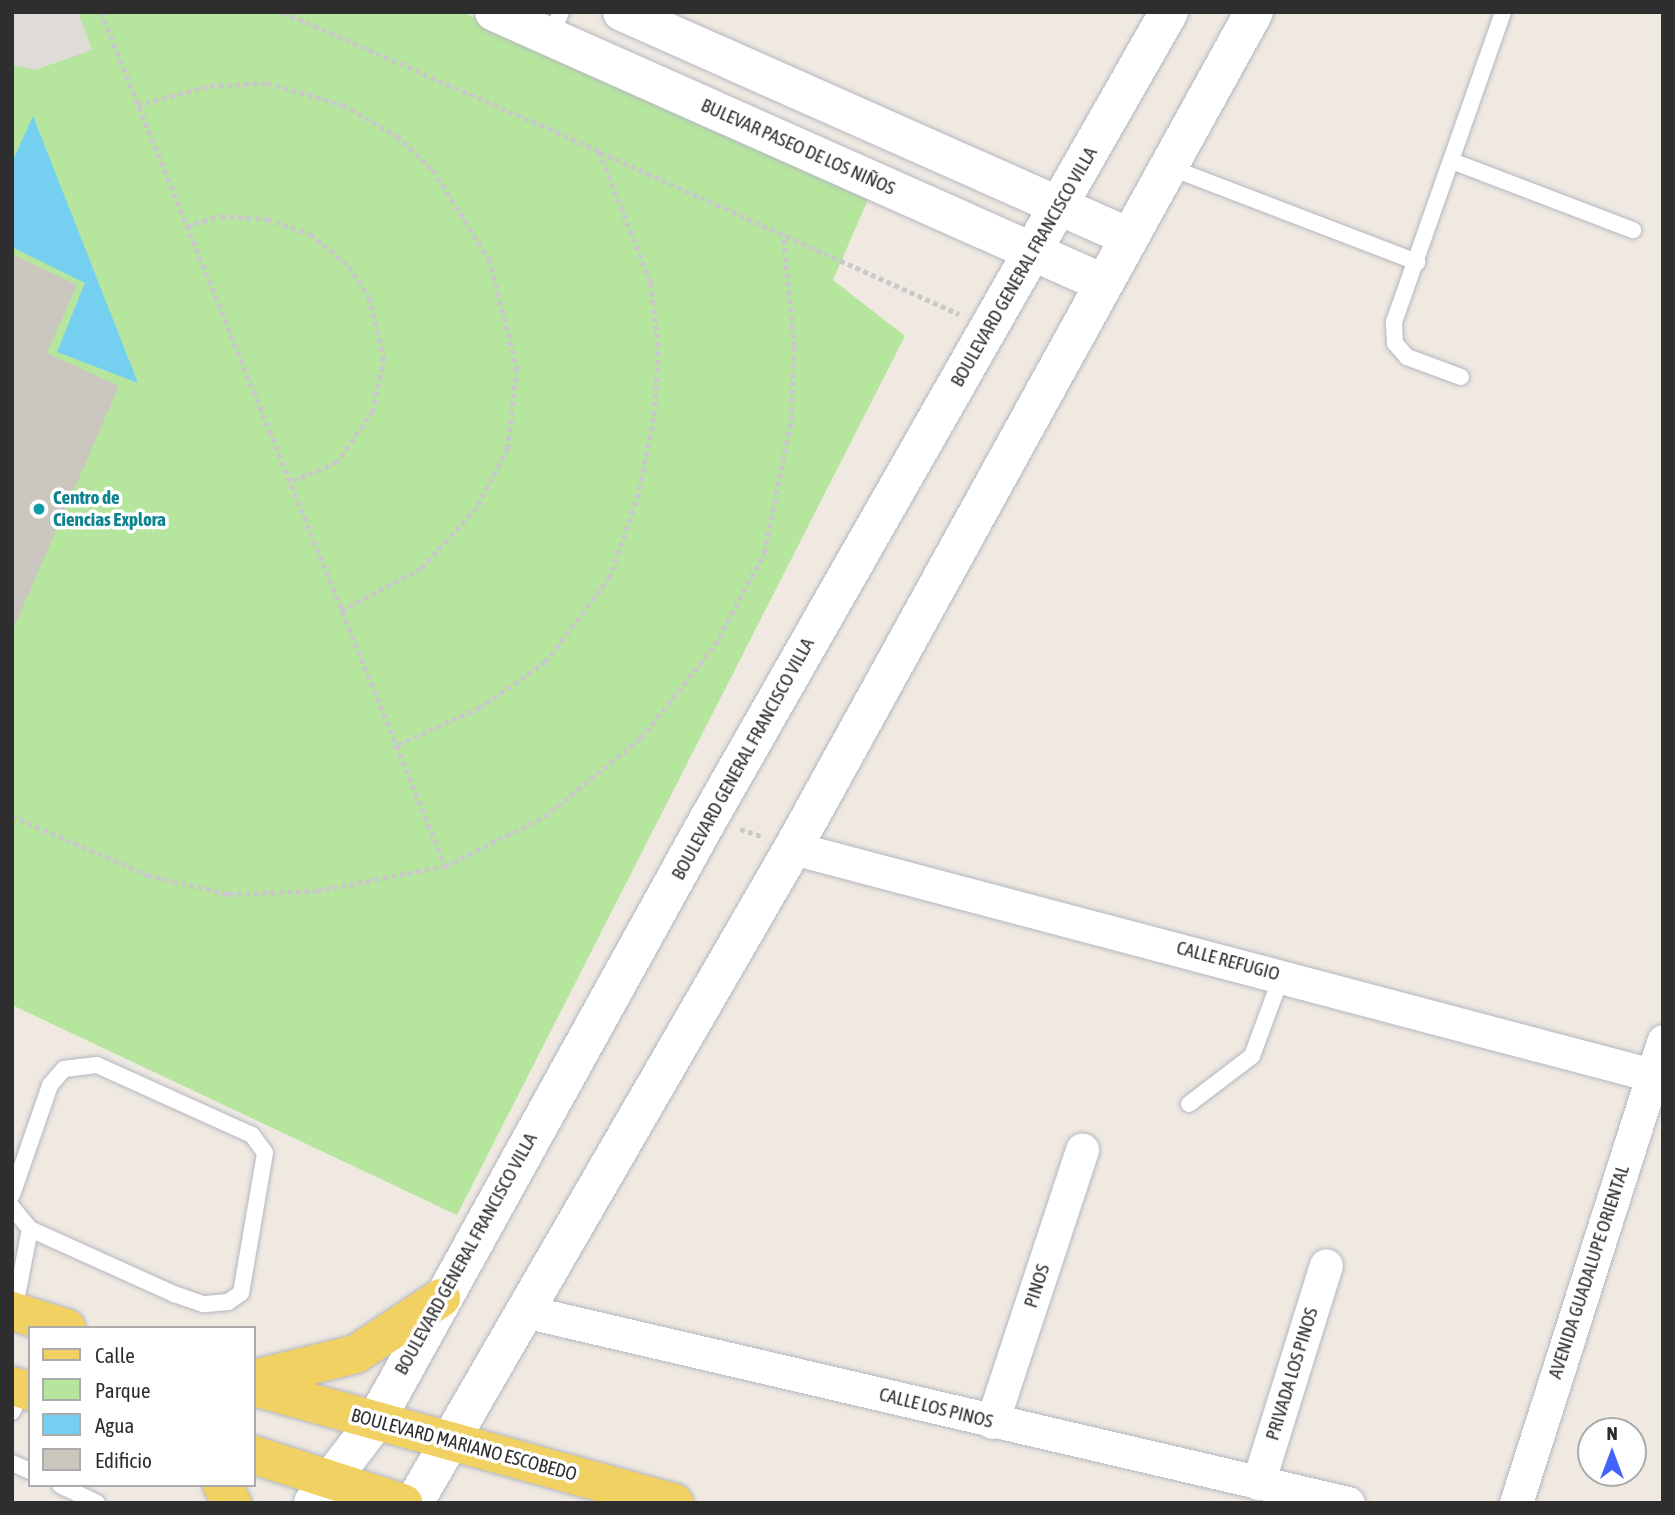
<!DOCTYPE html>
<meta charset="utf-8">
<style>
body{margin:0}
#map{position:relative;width:1675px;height:1515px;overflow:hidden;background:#efe9e1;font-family:"Asap Condensed",sans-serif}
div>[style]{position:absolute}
.green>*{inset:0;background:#b6e59e}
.plaza>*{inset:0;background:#dfdcd8}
.water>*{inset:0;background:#75cff0}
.building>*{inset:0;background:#cbc7bf}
.path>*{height:4.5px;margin-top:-2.25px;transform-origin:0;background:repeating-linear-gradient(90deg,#c9c9c9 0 5px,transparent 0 8.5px)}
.roads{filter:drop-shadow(0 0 2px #b4b7c1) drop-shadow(0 0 2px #b4b7c1)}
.lane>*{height:16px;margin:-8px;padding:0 8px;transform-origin:8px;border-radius:8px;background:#fff}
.street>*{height:33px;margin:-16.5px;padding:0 16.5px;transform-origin:16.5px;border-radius:16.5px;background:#fff}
.secondary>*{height:38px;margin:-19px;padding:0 19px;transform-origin:19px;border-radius:19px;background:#fff}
.primary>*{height:38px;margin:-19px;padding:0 19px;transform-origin:19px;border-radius:19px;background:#f2d163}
.dots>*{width:19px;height:19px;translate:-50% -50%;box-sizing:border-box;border:4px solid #fff;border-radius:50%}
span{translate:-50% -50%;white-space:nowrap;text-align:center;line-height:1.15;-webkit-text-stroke:7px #fff;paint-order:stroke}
.street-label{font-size:19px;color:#2e2e2e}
.culture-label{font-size:19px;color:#0d838f;font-weight:700}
.left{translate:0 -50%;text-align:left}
.frame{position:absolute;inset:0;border:14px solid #2e2e2e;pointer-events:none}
.legend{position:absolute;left:28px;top:1326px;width:228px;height:161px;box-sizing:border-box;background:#fff;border:2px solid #ababab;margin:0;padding:9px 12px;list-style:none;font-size:21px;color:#2e2e2e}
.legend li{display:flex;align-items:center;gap:14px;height:35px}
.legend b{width:35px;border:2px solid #ababab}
.north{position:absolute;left:1577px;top:1417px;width:70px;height:70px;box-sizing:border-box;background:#fff;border:2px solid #ababab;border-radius:50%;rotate:0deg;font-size:19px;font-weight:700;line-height:28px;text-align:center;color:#2e2e2e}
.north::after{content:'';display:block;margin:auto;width:24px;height:32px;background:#4264fb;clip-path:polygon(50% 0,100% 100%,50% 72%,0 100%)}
</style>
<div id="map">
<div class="green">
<div style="clip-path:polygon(12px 12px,462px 12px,870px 195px,833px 280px,905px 336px,457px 1215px,12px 1005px)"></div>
</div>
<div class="plaza">
<div style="clip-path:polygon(12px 12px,78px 12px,92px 50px,35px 70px,12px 65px)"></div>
</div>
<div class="water">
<div style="clip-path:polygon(33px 116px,138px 383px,57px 352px,85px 283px,12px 247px,12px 162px)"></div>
</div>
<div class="building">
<div style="clip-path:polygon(12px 254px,77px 285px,47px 353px,119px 386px,12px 632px)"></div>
</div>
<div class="path">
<div style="left:101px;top:12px;width:921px;rotate:68.06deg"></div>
<div style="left:283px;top:12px;width:345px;rotate:23.7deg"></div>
<div style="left:599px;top:151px;width:142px;rotate:68.5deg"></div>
<div style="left:651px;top:283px;width:68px;rotate:83.3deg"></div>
<div style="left:659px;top:351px;width:67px;rotate:94.3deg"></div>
<div style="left:654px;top:418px;width:77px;rotate:101.2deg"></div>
<div style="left:639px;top:494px;width:88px;rotate:109.3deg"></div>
<div style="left:610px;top:577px;width:106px;rotate:127deg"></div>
<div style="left:546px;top:662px;width:80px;rotate:145.1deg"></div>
<div style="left:480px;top:708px;width:95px;rotate:155.9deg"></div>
<div style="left:12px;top:66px;width:1px;rotate:-45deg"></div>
<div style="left:137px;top:105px;width:75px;rotate:-14.6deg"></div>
<div style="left:210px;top:86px;width:57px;rotate:-3deg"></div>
<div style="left:267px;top:83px;width:79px;rotate:16.1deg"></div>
<div style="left:343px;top:105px;width:62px;rotate:29.9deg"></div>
<div style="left:397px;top:136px;width:50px;rotate:43.4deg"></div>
<div style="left:433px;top:170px;width:105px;rotate:57.8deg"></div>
<div style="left:489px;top:259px;width:113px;rotate:75.6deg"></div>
<div style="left:517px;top:368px;width:81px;rotate:96.4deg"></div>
<div style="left:508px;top:448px;width:68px;rotate:117.3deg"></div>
<div style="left:477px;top:508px;width:83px;rotate:132.6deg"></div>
<div style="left:421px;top:569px;width:93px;rotate:152.3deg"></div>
<div style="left:600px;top:152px;width:394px;rotate:24.3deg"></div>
<div style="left:186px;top:226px;width:36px;rotate:-16deg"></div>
<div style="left:221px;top:216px;width:46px;rotate:3.7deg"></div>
<div style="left:267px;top:219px;width:46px;rotate:19.2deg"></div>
<div style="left:310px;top:234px;width:50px;rotate:39.4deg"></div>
<div style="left:349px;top:266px;width:37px;rotate:57deg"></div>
<div style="left:369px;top:297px;width:63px;rotate:76.2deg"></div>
<div style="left:384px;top:358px;width:54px;rotate:101.7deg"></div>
<div style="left:373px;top:411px;width:63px;rotate:124.7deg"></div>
<div style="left:337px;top:463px;width:53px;rotate:157.8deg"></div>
<div style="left:12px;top:816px;width:148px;rotate:23.5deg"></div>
<div style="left:148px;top:875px;width:82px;rotate:13.4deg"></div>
<div style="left:228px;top:894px;width:88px;rotate:-2deg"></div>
<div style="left:316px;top:891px;width:131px;rotate:-11deg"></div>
<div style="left:445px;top:866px;width:110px;rotate:-26.3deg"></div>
<div style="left:544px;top:817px;width:125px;rotate:-39.2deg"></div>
<div style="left:641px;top:738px;width:119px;rotate:-51.5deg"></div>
<div style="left:715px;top:645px;width:104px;rotate:-62deg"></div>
<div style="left:764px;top:553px;width:136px;rotate:-78.5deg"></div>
<div style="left:791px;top:420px;width:74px;rotate:-87.7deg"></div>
<div style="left:794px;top:346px;width:113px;rotate:-95.6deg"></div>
<div style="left:740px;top:829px;width:22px;rotate:18deg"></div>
</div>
<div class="roads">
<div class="lane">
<div style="left:550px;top:37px;width:27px;rotate:-66deg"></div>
<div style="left:1452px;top:161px;width:194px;rotate:20.9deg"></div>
<div style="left:1169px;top:167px;width:266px;rotate:21deg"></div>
<div style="left:1461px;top:377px;width:58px;rotate:-159.7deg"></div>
<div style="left:1407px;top:357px;width:18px;rotate:-131deg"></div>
<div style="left:1395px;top:343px;width:21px;rotate:-93deg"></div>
<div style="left:1394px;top:322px;width:329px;rotate:-70.6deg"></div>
<div style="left:1189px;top:1104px;width:79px;rotate:-37.3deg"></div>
<div style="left:1252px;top:1056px;width:86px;rotate:-69.7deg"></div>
<div style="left:12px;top:1195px;width:116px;rotate:-70.9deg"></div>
<div style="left:50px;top:1085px;width:21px;rotate:-49deg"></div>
<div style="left:64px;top:1069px;width:33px;rotate:-7deg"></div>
<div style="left:97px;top:1065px;width:170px;rotate:24.3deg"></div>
<div style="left:252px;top:1135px;width:22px;rotate:54deg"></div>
<div style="left:265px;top:1153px;width:142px;rotate:99.7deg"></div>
<div style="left:241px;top:1293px;width:16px;rotate:145deg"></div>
<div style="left:228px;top:1302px;width:25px;rotate:175deg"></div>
<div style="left:203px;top:1304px;width:31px;rotate:-161deg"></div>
<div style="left:174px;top:1294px;width:158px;rotate:-155.7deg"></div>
<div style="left:12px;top:1207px;width:28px;rotate:51deg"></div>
<div style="left:30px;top:1229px;width:84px;rotate:101deg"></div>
<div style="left:12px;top:1412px;width:25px;rotate:-64deg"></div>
<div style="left:12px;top:1463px;width:20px;rotate:24deg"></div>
<div style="left:60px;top:1485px;width:41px;rotate:25.9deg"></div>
</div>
<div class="street">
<div style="left:793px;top:848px;width:900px;rotate:14.81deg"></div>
<div style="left:524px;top:1311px;width:846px;rotate:13.12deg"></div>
<div style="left:992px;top:1422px;width:287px;rotate:-71.7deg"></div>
<div style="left:1258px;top:1483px;width:228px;rotate:-72.7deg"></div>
<div style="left:1516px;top:1503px;width:485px;rotate:-72.3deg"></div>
</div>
<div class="secondary">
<div style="left:494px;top:12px;width:667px;rotate:23.99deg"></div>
<div style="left:622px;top:12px;width:555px;rotate:23.93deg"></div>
<div style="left:313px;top:1503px;width:102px;rotate:-52.6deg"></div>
<div style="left:375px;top:1422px;width:690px;rotate:-61.06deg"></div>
<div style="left:709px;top:818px;width:928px;rotate:-60.29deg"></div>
<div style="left:414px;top:1503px;width:757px;rotate:-59.95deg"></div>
<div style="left:793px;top:848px;width:955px;rotate:-61.13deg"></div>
</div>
<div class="primary">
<div style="left:12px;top:1311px;width:57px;rotate:17.5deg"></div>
<div style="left:254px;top:1379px;width:105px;rotate:-13.8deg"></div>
<div style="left:356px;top:1354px;width:102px;rotate:-33.4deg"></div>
<div style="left:12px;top:1386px;width:19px;rotate:16deg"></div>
<div style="left:254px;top:1387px;width:436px;rotate:15.4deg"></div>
<div style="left:254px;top:1455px;width:157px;rotate:17.9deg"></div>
<div style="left:222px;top:1485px;width:21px;rotate:61deg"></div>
</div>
</div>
<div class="dots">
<div style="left:39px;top:509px;background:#0f9aa8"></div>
</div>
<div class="street-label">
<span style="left:798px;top:147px;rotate:24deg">BULEVAR PASEO DE LOS NIÑOS</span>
<span style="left:1024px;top:267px;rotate:-60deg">BOULEVARD GENERAL FRANCISCO VILLA</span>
<span style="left:743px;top:759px;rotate:-61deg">BOULEVARD GENERAL FRANCISCO VILLA</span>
<span style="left:1228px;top:961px;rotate:15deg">CALLE REFUGIO</span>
<span style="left:466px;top:1254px;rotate:-61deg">BOULEVARD GENERAL FRANCISCO VILLA</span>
<span style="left:1589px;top:1272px;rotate:-72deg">AVENIDA GUADALUPE ORIENTAL</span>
<span style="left:1037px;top:1286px;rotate:-72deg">PINOS</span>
<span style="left:1292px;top:1374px;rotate:-73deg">PRIVADA LOS PINOS</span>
<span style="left:936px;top:1408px;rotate:14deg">CALLE LOS PINOS</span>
<span style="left:464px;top:1445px;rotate:15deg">BOULEVARD MARIANO ESCOBEDO</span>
</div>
<div class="culture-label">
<span class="left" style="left:53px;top:509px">Centro de<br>Ciencias Explora</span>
</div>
<div class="frame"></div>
<ul class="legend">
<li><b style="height:9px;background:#f2d163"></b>Calle</li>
<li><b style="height:19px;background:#b6e59e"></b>Parque</li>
<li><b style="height:19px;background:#75cff0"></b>Agua</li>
<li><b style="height:19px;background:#cbc7bf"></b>Edificio</li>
</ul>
<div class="north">N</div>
</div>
